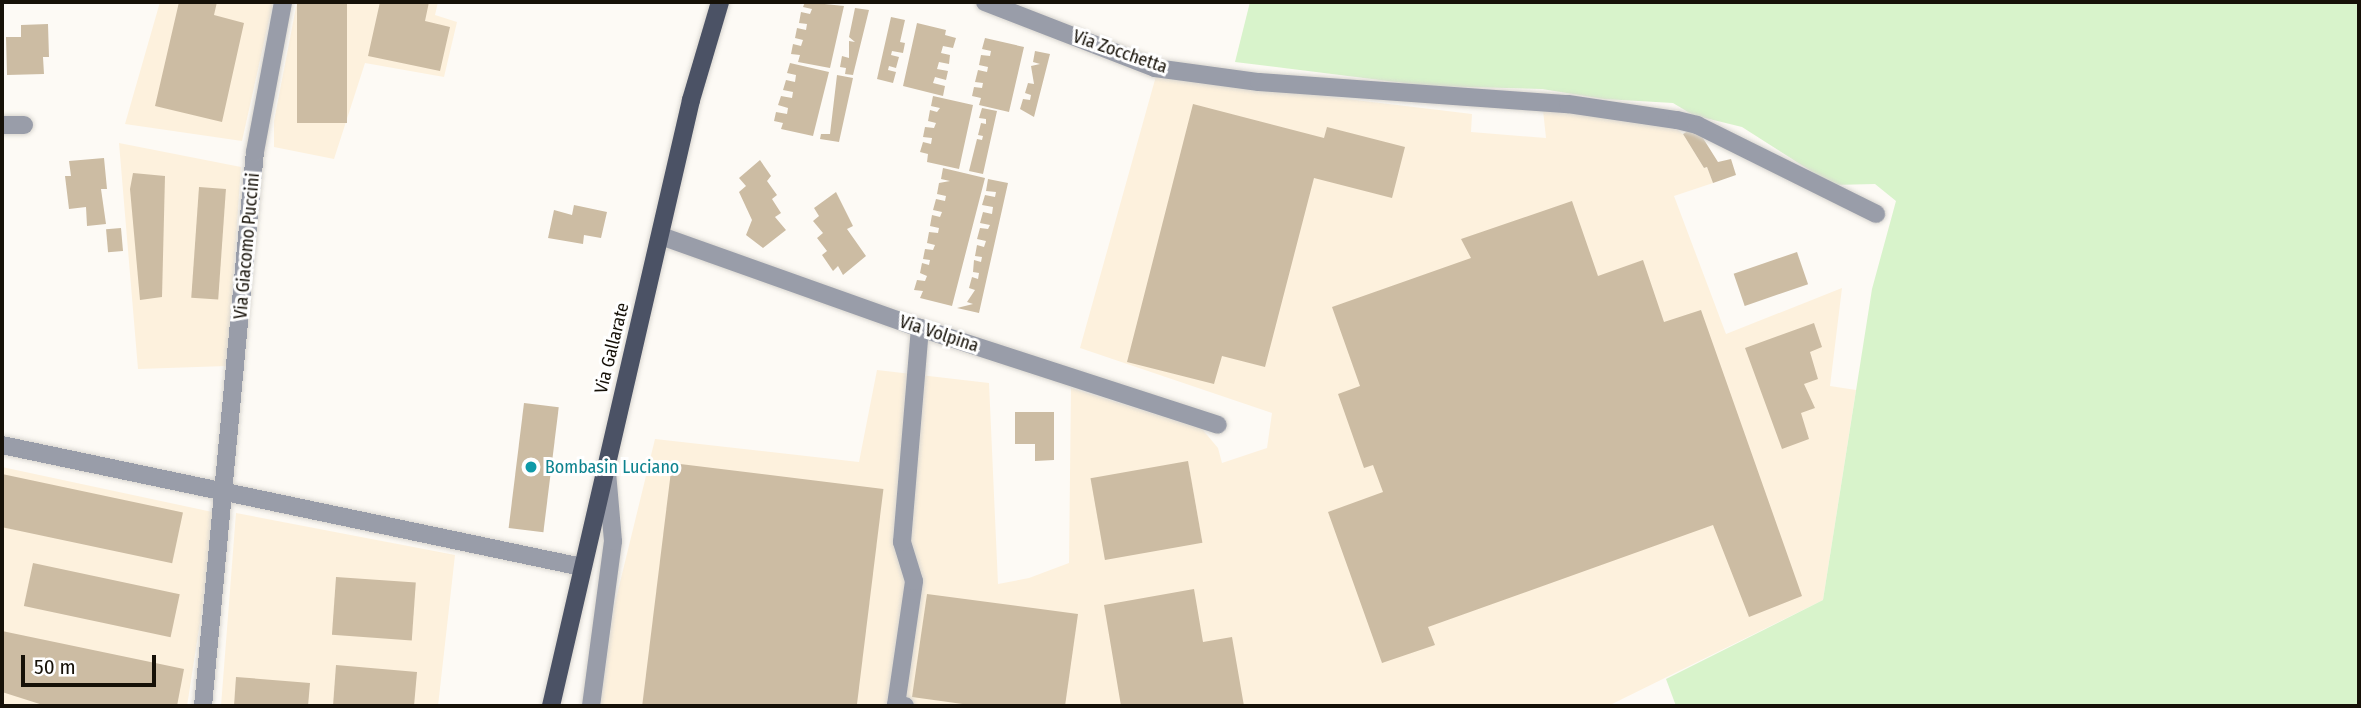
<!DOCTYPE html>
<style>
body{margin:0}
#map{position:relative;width:2361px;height:708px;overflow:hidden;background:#fdfaf5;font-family:"Fira Sans Condensed",sans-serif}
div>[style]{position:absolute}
.built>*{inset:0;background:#fdf1dd}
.green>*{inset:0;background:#d8f3cb}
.building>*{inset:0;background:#ccbca3;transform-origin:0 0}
.roads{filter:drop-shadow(0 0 2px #d8d5cf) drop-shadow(0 0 2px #d8d5cf)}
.minor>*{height:18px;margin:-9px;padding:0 9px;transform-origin:9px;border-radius:9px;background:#999da9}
.major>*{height:18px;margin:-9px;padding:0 9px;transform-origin:9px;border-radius:9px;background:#4b5265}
.dots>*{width:19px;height:19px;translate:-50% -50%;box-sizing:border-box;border:4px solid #fff;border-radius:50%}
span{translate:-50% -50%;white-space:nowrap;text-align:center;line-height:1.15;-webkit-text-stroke:6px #fff;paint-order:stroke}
.street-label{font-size:18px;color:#161108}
.culture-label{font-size:18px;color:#0d838f}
.left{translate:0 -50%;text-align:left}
.frame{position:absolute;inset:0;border:4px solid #161108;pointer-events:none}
.scale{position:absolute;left:21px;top:655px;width:135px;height:32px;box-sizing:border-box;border:4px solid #161108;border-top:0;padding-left:9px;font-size:21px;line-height:24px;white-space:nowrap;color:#161108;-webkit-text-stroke:5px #fff;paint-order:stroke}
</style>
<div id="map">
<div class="built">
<div style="clip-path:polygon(160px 2px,273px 2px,242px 141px,125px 124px)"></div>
<div style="clip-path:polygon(297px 2px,438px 2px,435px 15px,457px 22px,444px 77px,365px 63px,334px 159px,274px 147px,274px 121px)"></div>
<div style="clip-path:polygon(1156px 76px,1472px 114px,1471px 132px,1546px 138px,1543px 110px,1665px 121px,1683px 134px,1704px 168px,1707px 167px,1713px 183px,1674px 196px,1726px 334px,1842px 288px,1830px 386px,1856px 390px,1823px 600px,1608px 706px,600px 706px,614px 607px,655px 439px,859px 462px,877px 370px,989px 383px,998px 584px,1029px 578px,1069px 563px,1071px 388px,1202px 429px,1218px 448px,1222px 463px,1267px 448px,1272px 413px,1080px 348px)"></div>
<div style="clip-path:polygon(119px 143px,241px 167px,227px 366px,138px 369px)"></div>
<div style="clip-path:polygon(2px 467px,217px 513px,187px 706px,2px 706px)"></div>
<div style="clip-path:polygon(236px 513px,455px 555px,438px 706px,221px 706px)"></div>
</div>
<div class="green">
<div style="clip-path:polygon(1250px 2px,2359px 2px,2359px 706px,1676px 706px,1666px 679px,1823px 600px,1872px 289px,1896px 201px,1875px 184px,1833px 185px,1742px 127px,1693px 115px,1673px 103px,1604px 99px,1542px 89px,1428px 86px,1235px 62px)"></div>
</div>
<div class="building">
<div style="clip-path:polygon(179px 2px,217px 2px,214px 15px,244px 23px,222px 122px,155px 106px)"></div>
<div style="left:297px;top:2px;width:50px;height:121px"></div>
<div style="clip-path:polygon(380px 2px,429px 2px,425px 21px,450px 27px,440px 71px,368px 56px)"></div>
<div style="clip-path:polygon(805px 2px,844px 6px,830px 68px,798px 62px,800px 55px,791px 54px,793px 44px,801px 46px,803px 40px,795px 38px,797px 28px,806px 30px,807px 24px,799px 23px,801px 12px,810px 14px,812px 9px,803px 7px)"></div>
<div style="clip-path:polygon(855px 8px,869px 10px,853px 75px,845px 74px,846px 68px,840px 67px,842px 56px,849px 58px,849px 41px,855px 42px,849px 37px)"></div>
<div style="clip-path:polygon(891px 17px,905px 20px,900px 42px,905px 43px,903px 53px,892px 51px,891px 55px,899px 57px,896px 68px,889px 66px,888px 70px,896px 72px,893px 83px,877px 79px)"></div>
<div style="clip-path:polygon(917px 23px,946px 30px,945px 35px,956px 38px,953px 48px,943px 46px,941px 53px,950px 55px,949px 64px,939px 62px,937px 69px,948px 71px,946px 80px,935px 77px,933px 83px,945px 86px,943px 96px,903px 86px)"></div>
<div style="clip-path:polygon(48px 24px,49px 57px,43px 57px,44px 74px,7px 75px,6px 37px,21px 37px,21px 25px)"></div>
<div style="clip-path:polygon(985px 38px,1024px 47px,1009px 112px,979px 105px,981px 98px,972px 96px,974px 87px,982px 88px,983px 83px,975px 82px,978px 70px,987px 72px,988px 67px,979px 65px,981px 55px,990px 56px,991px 51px,982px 49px)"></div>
<div style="clip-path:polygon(1035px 51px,1050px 54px,1034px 117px,1020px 109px,1023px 99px,1030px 100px,1031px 95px,1025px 93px,1028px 83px,1034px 84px,1031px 66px,1040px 64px,1033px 62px)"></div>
<div style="clip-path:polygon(790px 63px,829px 72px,813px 136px,781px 129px,783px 123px,774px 121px,776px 112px,787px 114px,788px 108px,778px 105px,781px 96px,792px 98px,793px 92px,783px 90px,786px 80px,795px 82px,796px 75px,787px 73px)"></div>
<div style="clip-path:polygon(837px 75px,853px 78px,839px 142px,820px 139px,821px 134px,830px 134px)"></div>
<div style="clip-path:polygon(933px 96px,973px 105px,959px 169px,927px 162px,928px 154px,920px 152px,923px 142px,931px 144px,932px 138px,923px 137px,925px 127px,934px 128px,936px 123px,928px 121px,930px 110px,937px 112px,940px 108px,931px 106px)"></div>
<div style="clip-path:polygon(1193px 104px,1324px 138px,1327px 127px,1405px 147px,1392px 198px,1314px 178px,1265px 367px,1222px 356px,1214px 384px,1127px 362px)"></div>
<div style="clip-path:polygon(982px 108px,997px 111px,983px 174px,969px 171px,977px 139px,982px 140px,983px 136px,978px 135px,981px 123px,986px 124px,986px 119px,979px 118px)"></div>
<div style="clip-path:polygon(1690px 130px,1701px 135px,1718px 162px,1731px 159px,1736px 175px,1713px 183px,1707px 167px,1704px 168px,1683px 134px)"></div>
<div style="clip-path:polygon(104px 158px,107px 189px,101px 189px,106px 224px,87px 226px,86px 207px,69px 209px,65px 176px,71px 176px,69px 161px)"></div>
<div style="clip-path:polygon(760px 160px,771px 176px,767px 181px,777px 195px,772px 199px,781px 213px,775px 217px,786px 230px,763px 248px,746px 235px,752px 220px,739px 192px,746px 186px,739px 178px)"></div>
<div style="clip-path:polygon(943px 168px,985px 178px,952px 306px,920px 298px,923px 291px,914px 290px,917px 280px,925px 281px,927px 276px,920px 273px,922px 263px,929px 265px,930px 260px,923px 259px,925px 249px,933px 250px,935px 245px,927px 243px,929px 232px,938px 233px,939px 228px,930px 226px,932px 215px,940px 217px,942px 212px,933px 210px,936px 199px,945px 201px,946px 196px,937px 194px,939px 183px,950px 181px,941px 179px)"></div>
<div style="clip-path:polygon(133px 173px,165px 176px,162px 297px,140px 300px,130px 189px)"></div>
<div style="clip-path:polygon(988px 179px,1008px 183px,979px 313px,957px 308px,973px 304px,967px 302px,975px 290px,969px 288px,972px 277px,978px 279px,979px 273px,973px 272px,974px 260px,981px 262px,982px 257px,975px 256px,977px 245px,984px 247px,986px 241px,977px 239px,980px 228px,988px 229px,990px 225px,980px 223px,983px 212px,992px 214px,993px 207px,982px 205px,985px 195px,995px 197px,996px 192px,986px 191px)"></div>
<div style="left:199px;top:187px;width:27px;height:111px;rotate:4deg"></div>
<div style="clip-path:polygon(836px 192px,853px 226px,847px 229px,866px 256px,843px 275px,838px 266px,833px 271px,822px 255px,827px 251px,817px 238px,823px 233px,813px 221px,819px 216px,814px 208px)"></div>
<div style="clip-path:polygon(1572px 201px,1598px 276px,1643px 260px,1664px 322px,1701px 310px,1802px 596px,1749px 617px,1713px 525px,1428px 627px,1435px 645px,1382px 663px,1328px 512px,1383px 492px,1373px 465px,1364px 468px,1338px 394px,1360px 386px,1332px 307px,1471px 258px,1461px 239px)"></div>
<div style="clip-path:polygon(574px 205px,607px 212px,601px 238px,584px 235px,583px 244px,548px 238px,554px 210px,572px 215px)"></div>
<div style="left:121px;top:228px;width:23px;height:15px;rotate:85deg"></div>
<div style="left:1797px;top:252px;width:34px;height:67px;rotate:71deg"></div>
<div style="clip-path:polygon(1814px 323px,1822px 347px,1810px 352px,1818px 379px,1804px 384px,1815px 408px,1801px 413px,1809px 439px,1782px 449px,1745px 348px)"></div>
<div style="left:524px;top:403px;width:35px;height:126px;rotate:7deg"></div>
<div style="clip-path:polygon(1015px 412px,1054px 412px,1054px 460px,1035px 461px,1035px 444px,1015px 444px)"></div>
<div style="left:1188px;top:461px;width:83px;height:99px;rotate:80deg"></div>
<div style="left:672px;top:463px;width:213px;height:245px;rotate:7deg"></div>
<div style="left:2px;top:474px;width:185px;height:52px;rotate:12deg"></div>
<div style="left:33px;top:563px;width:150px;height:44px;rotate:12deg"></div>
<div style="left:336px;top:577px;width:80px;height:58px;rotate:4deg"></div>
<div style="clip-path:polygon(1194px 589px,1203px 642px,1232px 637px,1244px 706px,1121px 706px,1104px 605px)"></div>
<div style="clip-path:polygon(927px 594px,1078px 614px,1065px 706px,977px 706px,912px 697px)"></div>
<div style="clip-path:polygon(2px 631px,184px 669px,177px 706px,46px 706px,2px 692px)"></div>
<div style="clip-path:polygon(336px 665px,417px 672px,414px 706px,333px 706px)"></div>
<div style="clip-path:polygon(236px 677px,310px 683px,308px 706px,234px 706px)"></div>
</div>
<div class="roads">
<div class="minor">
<div style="left:985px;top:2px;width:182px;rotate:21.2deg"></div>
<div style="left:1155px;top:68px;width:105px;rotate:7.7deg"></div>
<div style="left:1259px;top:82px;width:310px;rotate:4.1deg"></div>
<div style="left:1568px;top:104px;width:110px;rotate:8.4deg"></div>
<div style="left:1677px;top:120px;width:21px;rotate:14deg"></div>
<div style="left:1697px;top:125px;width:200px;rotate:26.4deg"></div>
<div style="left:2px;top:125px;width:22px"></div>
<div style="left:661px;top:236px;width:275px;rotate:19.6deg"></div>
<div style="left:920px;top:328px;width:313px;rotate:18deg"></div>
<div style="left:2px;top:445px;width:593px;rotate:11.88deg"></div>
<div style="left:203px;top:706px;width:556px;rotate:-84.64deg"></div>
<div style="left:255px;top:152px;width:153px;rotate:-79.4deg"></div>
<div style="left:591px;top:706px;width:166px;rotate:-82.4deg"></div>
<div style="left:613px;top:541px;width:68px;rotate:-95deg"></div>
<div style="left:905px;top:706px;width:9px;rotate:-174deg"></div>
<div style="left:896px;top:705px;width:125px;rotate:-81.7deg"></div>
<div style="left:914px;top:581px;width:41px;rotate:-107.1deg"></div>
<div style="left:902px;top:542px;width:215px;rotate:-85.2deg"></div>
</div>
<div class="major">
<div style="left:551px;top:706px;width:622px;rotate:-76.99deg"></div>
<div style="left:691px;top:100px;width:102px;rotate:-73.5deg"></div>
</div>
</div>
<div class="dots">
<div style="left:531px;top:467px;background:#0f9aa8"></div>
</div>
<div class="street-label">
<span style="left:1120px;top:52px;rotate:19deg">Via Zocchetta</span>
<span style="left:247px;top:246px;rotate:-85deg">Via Giacomo Puccini</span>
<span style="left:939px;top:334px;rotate:18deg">Via Volpina</span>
<span style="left:612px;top:348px;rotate:-76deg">Via Gallarate</span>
</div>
<div class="culture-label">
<span class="left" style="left:545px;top:467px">Bombasin Luciano</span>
</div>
<div class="frame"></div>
<div class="scale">50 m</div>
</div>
